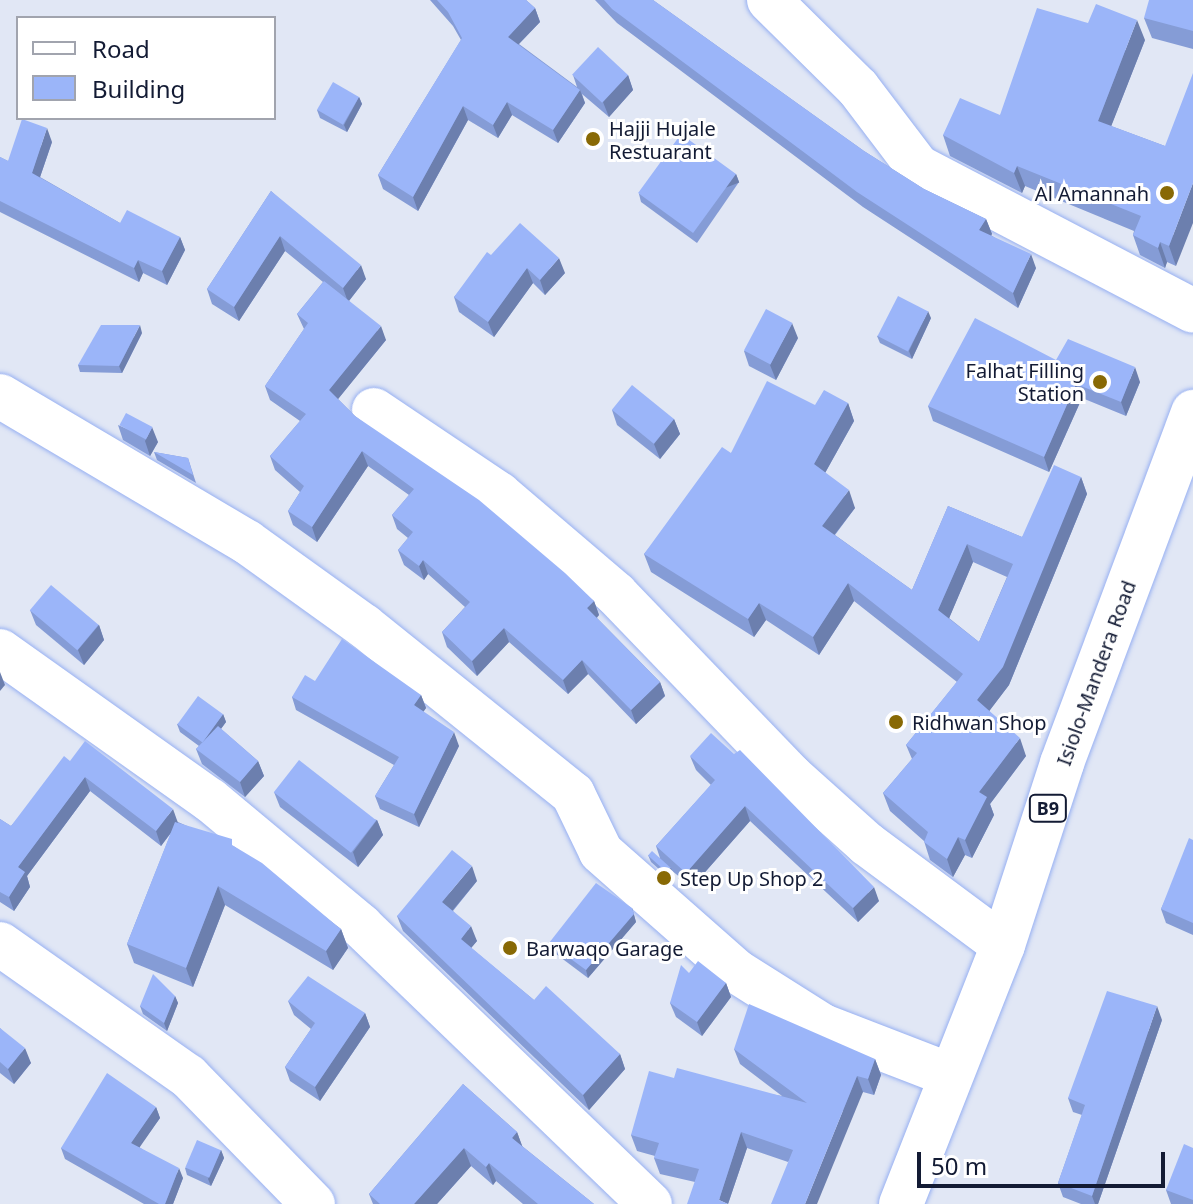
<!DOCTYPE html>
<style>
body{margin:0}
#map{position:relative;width:1193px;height:1204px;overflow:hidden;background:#e1e7f5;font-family:"Noto Sans",sans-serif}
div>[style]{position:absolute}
.roads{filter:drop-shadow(0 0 2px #97b0f2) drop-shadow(0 0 2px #97b0f2)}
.minor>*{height:44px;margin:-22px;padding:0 22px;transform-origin:22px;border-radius:22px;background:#fff}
.highway>*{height:44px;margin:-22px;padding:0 22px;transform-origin:22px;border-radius:22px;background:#fff}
.wall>*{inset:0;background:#859cd6}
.shaded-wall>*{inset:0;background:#6c7fae;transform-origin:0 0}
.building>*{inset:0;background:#9bb5f9;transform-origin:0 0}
.dots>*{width:22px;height:22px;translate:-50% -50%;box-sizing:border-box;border:4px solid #fff;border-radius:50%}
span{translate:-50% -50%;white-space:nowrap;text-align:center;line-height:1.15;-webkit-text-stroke:6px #fff;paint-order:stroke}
.shield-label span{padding:2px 6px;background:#fff;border:2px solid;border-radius:6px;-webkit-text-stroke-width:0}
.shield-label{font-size:18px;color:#131b34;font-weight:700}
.poi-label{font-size:20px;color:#131b34}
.left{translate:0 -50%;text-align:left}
.right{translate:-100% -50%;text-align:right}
.street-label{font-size:20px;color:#131b34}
.legend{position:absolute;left:16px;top:16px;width:260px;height:104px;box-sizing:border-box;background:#fff;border:2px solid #a1a4ae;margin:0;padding:10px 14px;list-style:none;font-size:24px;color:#131b34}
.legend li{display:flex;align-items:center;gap:16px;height:40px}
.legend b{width:40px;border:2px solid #a1a4ae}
.scale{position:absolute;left:917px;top:1152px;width:248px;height:36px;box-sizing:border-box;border:4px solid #131b34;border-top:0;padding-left:10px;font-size:24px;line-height:28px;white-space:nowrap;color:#131b34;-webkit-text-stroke:6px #fff;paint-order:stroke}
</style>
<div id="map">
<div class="roads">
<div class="minor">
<div style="left:769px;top:0;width:125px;rotate:44.7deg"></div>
<div style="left:858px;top:88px;width:99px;rotate:52.8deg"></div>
<div style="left:918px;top:167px;width:310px;rotate:27.6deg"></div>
<div style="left:0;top:396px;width:287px;rotate:30.6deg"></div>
<div style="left:247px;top:542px;width:144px;rotate:35.7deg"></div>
<div style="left:364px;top:626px;width:268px;rotate:38.8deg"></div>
<div style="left:573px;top:794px;width:64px;rotate:64.2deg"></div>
<div style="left:601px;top:852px;width:180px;rotate:41.4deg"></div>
<div style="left:736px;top:971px;width:103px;rotate:32.3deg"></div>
<div style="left:823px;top:1026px;width:136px;rotate:21.1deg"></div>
<div style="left:374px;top:410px;width:151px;rotate:33.9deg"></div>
<div style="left:499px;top:494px;width:154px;rotate:40.5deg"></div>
<div style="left:616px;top:594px;width:251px;rotate:46.1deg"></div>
<div style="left:790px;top:775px;width:103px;rotate:41.9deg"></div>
<div style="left:867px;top:844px;width:169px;rotate:36.6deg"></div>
<div style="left:0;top:651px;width:257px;rotate:35.4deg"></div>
<div style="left:210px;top:800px;width:197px;rotate:39.8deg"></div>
<div style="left:361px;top:926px;width:401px;rotate:43.9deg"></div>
<div style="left:0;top:944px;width:230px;rotate:35.1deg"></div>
<div style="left:188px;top:1076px;width:179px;rotate:45.7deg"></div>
</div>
<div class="highway">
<div style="left:901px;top:1204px;width:278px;rotate:-68.5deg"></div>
<div style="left:1003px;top:945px;width:191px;rotate:-72deg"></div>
<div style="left:1062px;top:763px;width:375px;rotate:-69.5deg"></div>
</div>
</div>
<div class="wall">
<div style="clip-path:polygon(430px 0,526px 0,535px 8px,540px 22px,519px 44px,577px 87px,573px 75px,628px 75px,633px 90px,609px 117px,582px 94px,585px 103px,558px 143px,512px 115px,498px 138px,468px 120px,418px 211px,383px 189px,378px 175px,461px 40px,453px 26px)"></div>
<div style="clip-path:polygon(595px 0,653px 0,864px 151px,924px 189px,986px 219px,992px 234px,991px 235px,1036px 268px,1018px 308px,863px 207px,617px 23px)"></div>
<div style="clip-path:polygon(1193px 0,1193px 49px,1152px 38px,1144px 18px)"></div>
<div style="clip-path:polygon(1145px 40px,1111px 126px,1165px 146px,1176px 266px,1167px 262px,1165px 268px,1140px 255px,1133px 235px,1134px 231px,1025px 186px,1022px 193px,950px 156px,943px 135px,1000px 115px)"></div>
<div style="clip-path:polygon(359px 97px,362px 104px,347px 132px,320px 118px,317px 110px)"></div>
<div style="clip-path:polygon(52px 142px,40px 177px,120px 223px,180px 237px,185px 250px,167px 285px,143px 273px,139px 282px,0 212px,0 157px,8px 161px)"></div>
<div style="clip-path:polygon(736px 174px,739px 182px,697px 243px,641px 202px,639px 194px)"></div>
<div style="clip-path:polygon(271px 191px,366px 279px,349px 301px,386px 340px,338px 399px,355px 416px,594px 601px,599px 615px,597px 618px,660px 682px,665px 696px,636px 724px,588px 674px,568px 694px,509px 642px,477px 676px,447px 647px,442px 632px,465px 607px,428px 574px,424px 580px,404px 565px,398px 550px,408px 538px,397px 529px,392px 515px,409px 495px,368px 466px,317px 542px,293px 525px,288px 511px,300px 492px,275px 470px,270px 456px,300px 421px,270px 400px,265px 386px,304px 329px,297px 314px,323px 282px,285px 251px,239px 321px,212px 304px,207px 289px)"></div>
<div style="clip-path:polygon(491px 255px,565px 273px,545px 295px,533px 283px,494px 337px,459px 312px,454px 297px)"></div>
<div style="clip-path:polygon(931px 318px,912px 359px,880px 343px,877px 336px)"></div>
<div style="clip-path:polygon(142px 333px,122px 373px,80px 372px,78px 365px)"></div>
<div style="clip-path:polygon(798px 338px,776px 380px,749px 366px,744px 351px)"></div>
<div style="clip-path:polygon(1056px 360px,1140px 382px,1126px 416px,1082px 398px,1049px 472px,933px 421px,928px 406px)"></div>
<div style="clip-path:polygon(evenodd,848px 403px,854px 421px,825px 473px,855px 508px,835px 535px,912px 590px,948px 506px,1022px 537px,1081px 477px,1087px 494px,1009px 685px,989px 711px,1026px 756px,990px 804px,994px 815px,972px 858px,965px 855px,953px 877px,930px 860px,924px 841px,890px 811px,883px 793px,912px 759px,906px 745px,957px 682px,854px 601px,819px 655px,766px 620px,754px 637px,651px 572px,644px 554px,731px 453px,815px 405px,848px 403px,973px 562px,1007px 577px,979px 642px,949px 618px,973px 562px)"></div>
<div style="clip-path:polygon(612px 410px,674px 419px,680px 434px,660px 459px,617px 425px)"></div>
<div style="clip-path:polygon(118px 425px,158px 442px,150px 456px,123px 440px)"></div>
<div style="clip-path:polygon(154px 452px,188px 458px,196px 483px,157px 460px)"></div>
<div style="clip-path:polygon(30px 610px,99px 625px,104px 640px,84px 665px,36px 625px)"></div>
<div style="clip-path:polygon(315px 681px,421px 695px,426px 708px,423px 712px,459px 746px,419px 827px,380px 809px,375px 796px,394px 765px,296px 710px,292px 697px)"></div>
<div style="clip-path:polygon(223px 714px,226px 722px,221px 729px,258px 761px,264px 776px,245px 797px,202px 764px,196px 749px,199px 746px,180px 732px,177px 724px)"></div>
<div style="clip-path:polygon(690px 756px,879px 901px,858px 922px,750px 821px,692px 887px,671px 870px,673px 875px,670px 879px,651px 862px,648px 855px,660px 858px,656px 846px,711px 785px,696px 770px)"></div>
<div style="clip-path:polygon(70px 761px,178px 822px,235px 847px,341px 929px,348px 948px,333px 970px,225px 905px,193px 987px,134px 963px,127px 944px,171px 833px,161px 846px,90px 791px,27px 876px,30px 887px,14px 911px,0 902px,0 819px,11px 826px)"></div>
<div style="clip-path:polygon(274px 792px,377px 820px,383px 835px,358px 867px,280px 807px)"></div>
<div style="clip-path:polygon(1193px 840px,1193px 935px,1166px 923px,1161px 909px)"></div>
<div style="clip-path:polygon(477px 881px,453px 911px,477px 941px,471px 948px,534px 1000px,620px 1054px,625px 1069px,589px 1110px,403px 931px,397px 916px)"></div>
<div style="clip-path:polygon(632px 908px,636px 922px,588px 978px,552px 951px,549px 943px)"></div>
<div style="clip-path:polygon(689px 973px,726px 983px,731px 997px,702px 1036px,676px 1017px,670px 1003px)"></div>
<div style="clip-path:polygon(175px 996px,178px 1003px,167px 1031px,143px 1014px,140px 1006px)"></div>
<div style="clip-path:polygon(288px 1001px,365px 1013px,370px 1027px,320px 1101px,290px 1081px,285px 1067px,311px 1029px,294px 1015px)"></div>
<div style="clip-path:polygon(1162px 1020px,1098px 1204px,1081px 1204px,1063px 1197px,1058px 1183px,1082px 1115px,1073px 1112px,1068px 1098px)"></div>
<div style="clip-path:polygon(0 1028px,31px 1063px,14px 1084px,0 1073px)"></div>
<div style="clip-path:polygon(734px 1049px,875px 1059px,881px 1075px,874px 1095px,863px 1092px,788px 1162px,747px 1148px,728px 1204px,695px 1182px,660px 1174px,654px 1158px,655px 1156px,637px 1151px,631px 1135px,674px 1078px,782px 1096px,740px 1064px)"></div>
<div style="clip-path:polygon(463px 1084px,517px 1132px,522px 1146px,594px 1204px,523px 1204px,496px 1181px,493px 1185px,471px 1166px,437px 1204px,373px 1204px,369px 1194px)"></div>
<div style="clip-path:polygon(156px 1107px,160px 1118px,139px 1147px,183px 1178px,173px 1204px,144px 1204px,65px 1159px,61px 1148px)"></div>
<div style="clip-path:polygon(1193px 1148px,1193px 1204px,1171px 1204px,1166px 1190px)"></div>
<div style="clip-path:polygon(221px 1150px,224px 1158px,211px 1186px,187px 1175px,185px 1168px)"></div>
</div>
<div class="shaded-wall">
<div style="clip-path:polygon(535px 8px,540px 22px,513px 50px,508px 37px)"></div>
<div style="clip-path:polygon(1137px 20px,1145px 40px,1105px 142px,1098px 121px)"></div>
<div style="clip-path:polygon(628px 75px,633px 90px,609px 117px,603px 102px)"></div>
<div style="clip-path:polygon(580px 90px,585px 103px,558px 143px,553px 130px)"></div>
<div style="clip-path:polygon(359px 97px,362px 104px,347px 132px,344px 125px)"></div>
<div style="clip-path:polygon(507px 102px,512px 115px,498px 138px,493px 125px)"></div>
<div style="clip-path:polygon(463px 106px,468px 120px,418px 211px,413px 197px)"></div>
<div style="clip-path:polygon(47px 128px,52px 142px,37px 186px,32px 173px)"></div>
<div style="clip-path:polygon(1017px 166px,1025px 186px,1022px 193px,1014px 173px)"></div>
<div style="left:736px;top:174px;width:9px;height:74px;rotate:69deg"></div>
<div style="clip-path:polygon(1193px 183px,1193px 223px,1176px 266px,1169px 246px)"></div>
<div style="clip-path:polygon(986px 219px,992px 234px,985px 244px,979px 230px)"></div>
<div style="clip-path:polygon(280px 236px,285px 251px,239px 321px,234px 307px)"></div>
<div style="clip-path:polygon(180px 237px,185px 250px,167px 285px,162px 271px)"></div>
<div style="clip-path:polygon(1160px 242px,1167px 262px,1165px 268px,1158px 248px)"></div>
<div style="clip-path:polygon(1031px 254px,1036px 268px,1018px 308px,1013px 293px)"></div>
<div style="clip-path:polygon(559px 258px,565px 273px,545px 295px,540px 280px)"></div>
<div style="clip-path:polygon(138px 260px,143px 273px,139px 282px,134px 268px)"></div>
<div style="clip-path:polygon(361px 265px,366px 279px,348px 302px,343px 288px)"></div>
<div style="clip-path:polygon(527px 268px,533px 283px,494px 337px,488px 322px)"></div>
<div style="clip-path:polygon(928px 311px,931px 318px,912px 359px,909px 351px)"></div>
<div style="clip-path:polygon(792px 323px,798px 338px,776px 380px,770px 365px)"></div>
<div style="clip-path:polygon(140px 325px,142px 333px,122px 373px,119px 366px)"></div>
<div style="clip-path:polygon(381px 326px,386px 340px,334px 404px,329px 390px)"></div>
<div style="clip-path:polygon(1135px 367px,1140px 382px,1126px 416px,1121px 402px)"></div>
<div style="clip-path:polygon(1076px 384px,1082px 398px,1049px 472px,1044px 457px)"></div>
<div style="clip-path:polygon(848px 403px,854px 421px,820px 482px,814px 464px)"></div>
<div style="clip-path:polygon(674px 419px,680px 434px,660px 459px,654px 444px)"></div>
<div style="clip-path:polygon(152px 427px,158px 442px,150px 456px,145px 441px)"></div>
<div style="clip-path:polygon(362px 451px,368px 466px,317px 542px,312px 527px)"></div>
<div style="clip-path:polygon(1081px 477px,1087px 494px,1009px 685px,984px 718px,977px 700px)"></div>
<div style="clip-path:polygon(849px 490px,855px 508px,828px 543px,822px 526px)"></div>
<div style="clip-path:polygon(967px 544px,973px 562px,945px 628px,938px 610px)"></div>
<div style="clip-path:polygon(423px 560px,428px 574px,424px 580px,419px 566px)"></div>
<div style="clip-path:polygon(848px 583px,854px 601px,819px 655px,813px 637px)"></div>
<div style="clip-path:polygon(594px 601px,599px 615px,592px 622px,587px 608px)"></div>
<div style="clip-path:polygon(759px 603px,766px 620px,754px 637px,748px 619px)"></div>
<div style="clip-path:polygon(99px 625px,104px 640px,84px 665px,78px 650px)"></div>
<div style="clip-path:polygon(504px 628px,509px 642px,477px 676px,472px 661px)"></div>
<div style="clip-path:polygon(582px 660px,588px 674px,568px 694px,563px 680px)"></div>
<div style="clip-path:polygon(0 672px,5px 685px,0 691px)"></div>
<div style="clip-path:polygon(660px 682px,665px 696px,636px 724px,631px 710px)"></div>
<div style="clip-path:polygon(421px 695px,426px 708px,419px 718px,414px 705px)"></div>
<div style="clip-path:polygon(223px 714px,226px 722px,205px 750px,202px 743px)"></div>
<div style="clip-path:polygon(454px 732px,459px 746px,419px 827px,414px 814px)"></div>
<div style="clip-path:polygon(1020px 738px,1026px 756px,990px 804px,994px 815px,972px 858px,965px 840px,979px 792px)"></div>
<div style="clip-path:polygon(258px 761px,264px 776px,245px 797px,240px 782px)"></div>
<div style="clip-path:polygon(85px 777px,90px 791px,27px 876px,30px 887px,14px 911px,9px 897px,18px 867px)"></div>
<div style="clip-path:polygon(745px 806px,750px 821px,692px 887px,686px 873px)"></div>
<div style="clip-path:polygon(173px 809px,178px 823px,161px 846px,156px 831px)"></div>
<div style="clip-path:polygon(377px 820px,383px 835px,358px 867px,353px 852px)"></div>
<div style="clip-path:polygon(958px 837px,965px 855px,953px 877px,947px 859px)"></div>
<div style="clip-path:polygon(472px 866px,477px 881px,447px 917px,442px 902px)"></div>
<div style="clip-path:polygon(671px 868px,673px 875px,670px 879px,667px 872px)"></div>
<div style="clip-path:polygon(218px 886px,225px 905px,193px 987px,186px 968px)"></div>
<div style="clip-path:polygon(874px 887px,879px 901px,858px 922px,853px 908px)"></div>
<div style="clip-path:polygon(632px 908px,636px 922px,588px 978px,586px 970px)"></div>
<div style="clip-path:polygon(471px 926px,477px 941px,466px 954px,461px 939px)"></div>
<div style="clip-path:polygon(341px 929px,348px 948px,333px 970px,326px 951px)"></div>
<div style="clip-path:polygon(726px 983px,731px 997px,702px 1036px,697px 1022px)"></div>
<div style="clip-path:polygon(175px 996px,178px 1003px,167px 1031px,164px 1023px)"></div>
<div style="clip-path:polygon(1157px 1006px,1162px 1020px,1098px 1204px,1095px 1204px,1092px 1196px)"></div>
<div style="clip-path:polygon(365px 1013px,370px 1027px,320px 1101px,315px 1087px)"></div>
<div style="clip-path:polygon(25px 1048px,31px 1063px,14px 1084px,8px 1069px)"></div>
<div style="clip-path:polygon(620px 1054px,625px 1069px,589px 1110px,583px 1095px)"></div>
<div style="clip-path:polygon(875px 1059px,881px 1075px,874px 1095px,868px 1079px)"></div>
<div style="clip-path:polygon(857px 1076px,863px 1092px,817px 1204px,805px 1204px)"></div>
<div style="clip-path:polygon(156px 1107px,160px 1118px,135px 1154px,131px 1143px)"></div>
<div style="clip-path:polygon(517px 1132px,524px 1151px,512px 1138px)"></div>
<div style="clip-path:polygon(741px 1132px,747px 1148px,728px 1204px,719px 1200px)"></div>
<div style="clip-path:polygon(464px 1148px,471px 1166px,437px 1204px,414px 1204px)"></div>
<div style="clip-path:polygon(221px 1150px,224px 1158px,211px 1186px,208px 1179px)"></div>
<div style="clip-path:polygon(489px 1163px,496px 1181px,493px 1185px,486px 1167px)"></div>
<div style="clip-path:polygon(179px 1168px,183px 1178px,173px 1204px,165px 1204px)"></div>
</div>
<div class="building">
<div style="clip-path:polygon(437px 0,526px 0,535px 8px,508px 37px,580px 90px,553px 130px,507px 102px,493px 125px,463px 106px,413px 197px,378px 175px,462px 38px,448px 12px)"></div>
<div style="clip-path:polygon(604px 0,653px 0,864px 151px,924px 189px,986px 219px,979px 230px,1031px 254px,1013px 293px,857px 192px,612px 9px)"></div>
<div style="clip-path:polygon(1149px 0,1193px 0,1193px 31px,1144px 18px)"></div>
<div style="clip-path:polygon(1096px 4px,1137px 20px,1098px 121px,1165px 146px,1193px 73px,1193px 183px,1169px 246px,1160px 242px,1158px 248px,1133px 235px,1141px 216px,1017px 166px,1014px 173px,943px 135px,960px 98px,1000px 115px,1037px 8px,1088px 23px)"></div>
<div style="left:598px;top:47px;width:41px;height:38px;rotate:43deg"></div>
<div style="left:333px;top:82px;width:30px;height:32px;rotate:30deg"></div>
<div style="clip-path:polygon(22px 119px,47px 128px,32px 173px,120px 223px,127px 210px,180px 237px,162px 271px,138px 260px,134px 268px,0 201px,0 157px,8px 161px)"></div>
<div style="left:681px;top:134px;width:68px;height:73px;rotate:36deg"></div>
<div style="clip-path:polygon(271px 191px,361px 265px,343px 288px,280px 236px,234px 307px,207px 289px)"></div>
<div style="clip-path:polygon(520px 223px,559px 258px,540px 280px,527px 268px,488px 322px,454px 297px,487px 252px,491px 255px)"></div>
<div style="clip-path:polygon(324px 281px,381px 326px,329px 390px,355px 416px,479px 500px,565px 573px,594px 601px,587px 608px,660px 682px,631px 710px,582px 660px,563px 680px,504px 628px,472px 661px,442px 632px,470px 602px,423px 560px,419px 566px,398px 550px,413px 532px,392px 515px,414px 489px,362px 451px,312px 527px,288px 511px,304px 486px,270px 456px,306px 414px,265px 386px,308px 323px,297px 314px)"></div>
<div style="left:898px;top:296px;width:34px;height:45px;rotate:27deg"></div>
<div style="left:766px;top:309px;width:30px;height:47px;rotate:28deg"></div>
<div style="clip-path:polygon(975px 318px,1056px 360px,1068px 339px,1135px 367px,1121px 402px,1076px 384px,1044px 457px,928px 406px)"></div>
<div style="clip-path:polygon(101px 325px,140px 325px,119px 366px,78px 365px)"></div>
<div style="clip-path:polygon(evenodd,767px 381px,815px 405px,824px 390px,848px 403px,814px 464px,849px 490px,822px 526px,912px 590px,948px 506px,1022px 537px,1054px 465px,1081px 477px,1003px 667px,977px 700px,1020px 738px,979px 792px,987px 797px,965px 840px,958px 837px,947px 859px,924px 842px,928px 832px,883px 793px,917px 753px,906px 745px,963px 674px,848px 583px,813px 637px,759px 603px,748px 619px,644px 554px,722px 447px,731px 453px,767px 381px,967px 544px,1013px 564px,979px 642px,938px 610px,967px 544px)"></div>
<div style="left:632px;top:385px;width:54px;height:32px;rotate:39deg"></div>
<div style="left:126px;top:413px;width:30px;height:14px;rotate:28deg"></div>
<div style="clip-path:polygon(154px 452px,188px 458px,193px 475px)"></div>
<div style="left:51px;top:585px;width:62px;height:33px;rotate:40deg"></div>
<div style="clip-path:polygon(342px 639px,421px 695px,414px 705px,454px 732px,414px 814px,375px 796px,399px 757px,292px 697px,305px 675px,315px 681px)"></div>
<div style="left:198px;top:696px;width:31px;height:35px;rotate:36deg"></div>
<div style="clip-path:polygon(218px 726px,258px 761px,240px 782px,196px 749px)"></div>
<div style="clip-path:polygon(711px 733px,734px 754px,740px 750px,874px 887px,853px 908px,745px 806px,686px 873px,656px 846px,715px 780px,690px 756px)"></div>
<div style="clip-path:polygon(85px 741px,173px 809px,156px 831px,85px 777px,18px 867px,25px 872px,9px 897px,0 892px,0 819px,11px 826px,64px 756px,70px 761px)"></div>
<div style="left:299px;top:760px;width:98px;height:41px;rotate:38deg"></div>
<div style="clip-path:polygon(175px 822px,232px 839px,232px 845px,262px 863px,337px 926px,341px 929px,326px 951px,218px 886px,186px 968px,127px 944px)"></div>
<div style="clip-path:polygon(1189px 838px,1193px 840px,1193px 923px,1161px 909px)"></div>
<div style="clip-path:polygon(452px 850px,472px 866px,442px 902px,471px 926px,461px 939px,534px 1000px,546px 986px,620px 1054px,583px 1095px,397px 916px)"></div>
<div style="left:652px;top:851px;width:25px;height:6px;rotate:42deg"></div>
<div style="clip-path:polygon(596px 883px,632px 908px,634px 914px,586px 970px,549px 943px)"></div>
<div style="clip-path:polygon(698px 961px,726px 983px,697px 1022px,670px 1003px,681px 965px,689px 973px)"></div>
<div style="clip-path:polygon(153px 974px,175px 996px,164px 1023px,140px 1006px)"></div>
<div style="clip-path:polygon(308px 976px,365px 1013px,315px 1087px,285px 1067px,315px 1023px,288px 1001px)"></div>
<div style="clip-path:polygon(1107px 991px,1157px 1006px,1092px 1196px,1058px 1183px,1085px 1105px,1068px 1098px)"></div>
<div style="clip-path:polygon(749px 1004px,875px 1059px,868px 1079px,857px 1076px,805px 1204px,771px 1204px,793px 1150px,741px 1132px,719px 1200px,728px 1204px,687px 1204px,699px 1169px,654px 1158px,659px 1143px,631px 1135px,649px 1071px,674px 1078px,677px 1068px,807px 1103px,734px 1049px)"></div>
<div style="clip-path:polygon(0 1028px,25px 1048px,8px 1069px,0 1062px)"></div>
<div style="clip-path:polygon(107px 1073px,156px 1107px,131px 1143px,179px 1168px,165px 1204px,159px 1204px,61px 1148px)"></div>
<div style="clip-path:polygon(463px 1084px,517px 1132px,512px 1138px,594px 1204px,538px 1204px,489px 1163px,486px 1167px,464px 1148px,414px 1204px,380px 1204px,369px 1194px)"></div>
<div style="left:197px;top:1140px;width:26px;height:30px;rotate:23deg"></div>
<div style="clip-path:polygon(1184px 1144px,1193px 1148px,1193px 1200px,1166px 1190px)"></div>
</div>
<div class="dots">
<div style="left:593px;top:139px;background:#886905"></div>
<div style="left:1167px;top:193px;background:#886905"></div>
<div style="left:1100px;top:382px;background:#886905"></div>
<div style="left:896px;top:722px;background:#886905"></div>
<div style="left:664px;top:878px;background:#886905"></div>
<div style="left:510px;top:948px;background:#886905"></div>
</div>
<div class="shield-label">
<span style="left:1048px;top:808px">B9</span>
</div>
<div class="poi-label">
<span class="left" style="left:609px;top:140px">Hajji Hujale<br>Restuarant</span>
<span class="right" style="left:1149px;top:193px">Al Amannah</span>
<span class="right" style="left:1084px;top:382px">Falhat Filling<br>Station</span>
<span class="left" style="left:912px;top:722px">Ridhwan Shop</span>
<span class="left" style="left:680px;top:878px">Step Up Shop 2</span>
<span class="left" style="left:526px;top:948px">Barwaqo Garage</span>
</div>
<div class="street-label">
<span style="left:1096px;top:673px;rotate:-70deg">Isiolo-Mandera Road</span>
</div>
<ul class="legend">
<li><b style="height:10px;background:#fff"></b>Road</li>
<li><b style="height:22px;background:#9bb5f9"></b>Building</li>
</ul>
<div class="scale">50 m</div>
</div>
